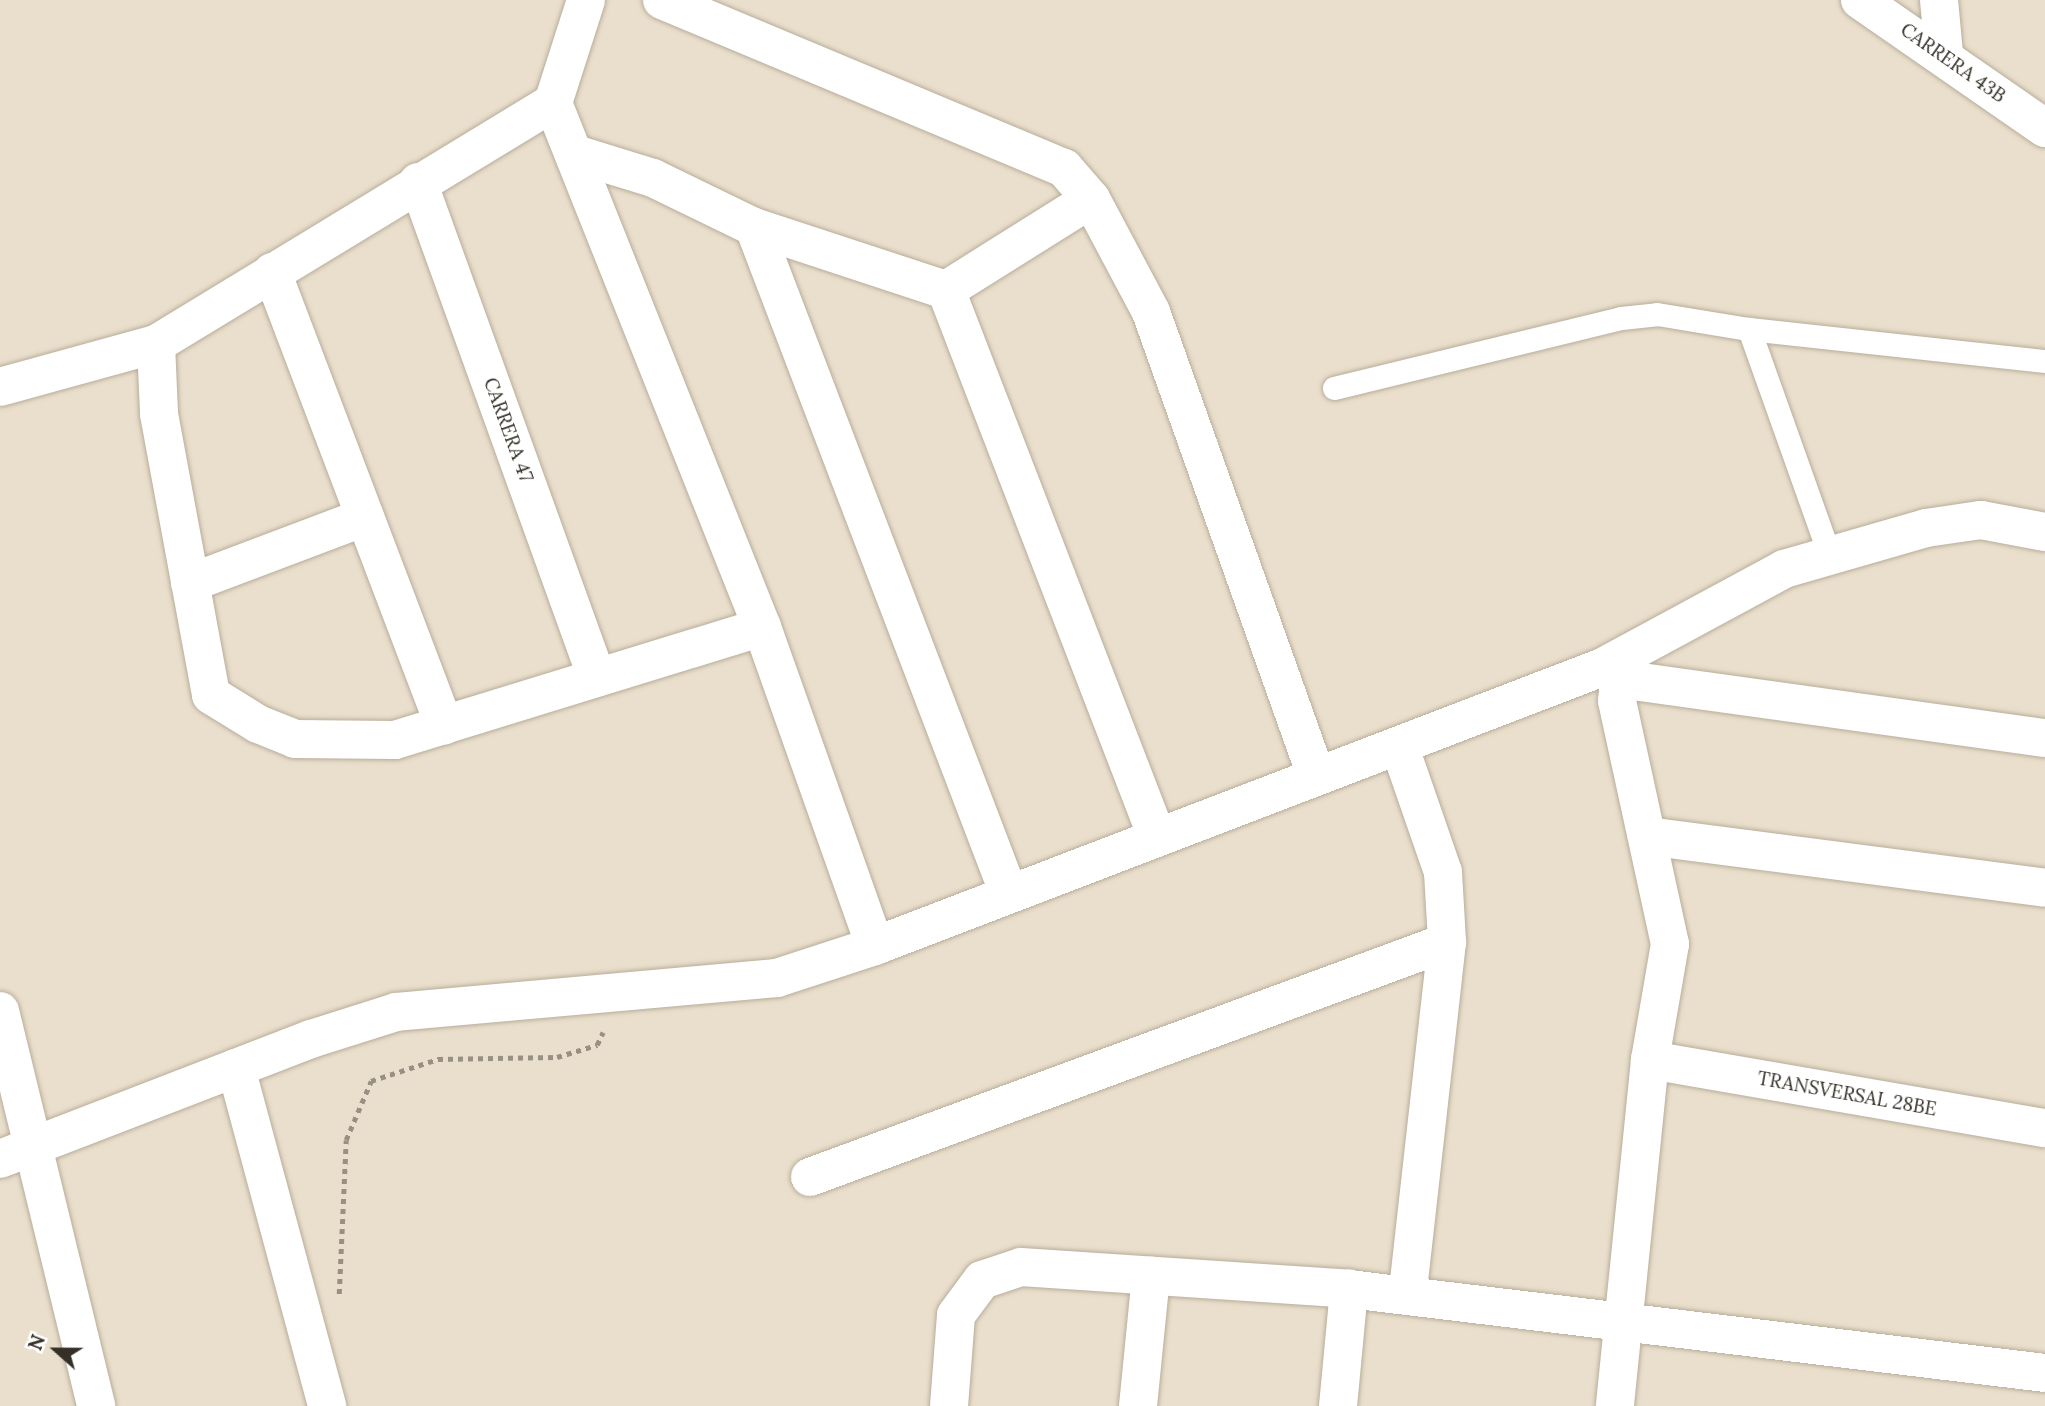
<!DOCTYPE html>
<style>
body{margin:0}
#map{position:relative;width:2045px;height:1406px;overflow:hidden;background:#eadfcc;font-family:Lora,serif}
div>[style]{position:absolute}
.path>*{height:4.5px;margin-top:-2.25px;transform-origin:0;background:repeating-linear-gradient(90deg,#989183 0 5px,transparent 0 10px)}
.roads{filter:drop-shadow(0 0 2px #b8ad9b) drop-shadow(0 0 2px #b8ad9b)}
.service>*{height:23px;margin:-11.5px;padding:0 11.5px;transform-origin:11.5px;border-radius:11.5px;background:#fff}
.minor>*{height:38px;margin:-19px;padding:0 19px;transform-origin:19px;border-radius:19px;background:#fff}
span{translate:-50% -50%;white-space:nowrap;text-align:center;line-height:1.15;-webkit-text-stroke:7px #fff;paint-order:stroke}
.street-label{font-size:19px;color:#343029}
.north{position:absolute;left:21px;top:1315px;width:70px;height:70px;-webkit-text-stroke:5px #fff;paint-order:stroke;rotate:291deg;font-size:19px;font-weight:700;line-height:28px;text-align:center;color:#343029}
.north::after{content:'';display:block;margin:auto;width:24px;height:32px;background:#343029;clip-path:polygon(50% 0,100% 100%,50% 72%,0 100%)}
</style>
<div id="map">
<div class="path">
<div style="left:339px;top:1294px;width:154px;rotate:-87.4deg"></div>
<div style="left:346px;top:1140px;width:64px;rotate:-67deg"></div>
<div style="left:371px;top:1081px;width:71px;rotate:-18.2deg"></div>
<div style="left:438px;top:1059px;width:119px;rotate:-1deg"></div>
<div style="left:557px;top:1057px;width:42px;rotate:-16.7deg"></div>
<div style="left:597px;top:1045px;width:14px;rotate:-65deg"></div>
</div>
<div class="roads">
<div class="service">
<div style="left:1749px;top:329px;width:239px;rotate:70.4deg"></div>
<div style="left:1334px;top:388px;width:295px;rotate:-13.7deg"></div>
<div style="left:1621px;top:318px;width:36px;rotate:-6deg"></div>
<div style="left:1657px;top:314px;width:93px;rotate:9.3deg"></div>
<div style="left:1749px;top:329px;width:298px;rotate:6.2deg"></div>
</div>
<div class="minor">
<div style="left:662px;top:0;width:436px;rotate:22.7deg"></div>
<div style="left:1064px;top:168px;width:41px;rotate:48.9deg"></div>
<div style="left:1091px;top:199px;width:128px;rotate:62deg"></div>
<div style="left:1151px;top:312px;width:492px;rotate:70.4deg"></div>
<div style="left:1860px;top:0;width:225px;rotate:34.7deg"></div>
<div style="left:1939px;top:0;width:54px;rotate:84.7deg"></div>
<div style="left:553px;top:103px;width:564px;rotate:68.26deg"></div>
<div style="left:762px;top:627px;width:338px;rotate:70.5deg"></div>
<div style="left:575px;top:154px;width:82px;rotate:17.1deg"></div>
<div style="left:653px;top:178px;width:112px;rotate:25.9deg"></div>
<div style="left:754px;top:227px;width:202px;rotate:18.2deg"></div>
<div style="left:418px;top:182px;width:527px;rotate:70.16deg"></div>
<div style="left:754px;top:227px;width:714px;rotate:69.08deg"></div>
<div style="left:272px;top:272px;width:485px;rotate:69.2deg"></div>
<div style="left:946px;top:290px;width:586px;rotate:68.91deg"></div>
<div style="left:946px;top:290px;width:171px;rotate:-32.1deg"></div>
<div style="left:156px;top:344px;width:70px;rotate:87.5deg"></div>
<div style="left:159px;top:414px;width:286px;rotate:79.5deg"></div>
<div style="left:211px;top:695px;width:55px;rotate:31.7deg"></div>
<div style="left:258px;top:724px;width:40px;rotate:22deg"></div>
<div style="left:295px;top:739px;width:100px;rotate:0.6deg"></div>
<div style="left:395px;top:740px;width:384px;rotate:-17.1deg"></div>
<div style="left:0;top:387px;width:162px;rotate:-15.4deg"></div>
<div style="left:156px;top:344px;width:464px;rotate:-31.3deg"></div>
<div style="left:553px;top:103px;width:108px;rotate:-72.2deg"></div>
<div style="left:190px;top:583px;width:187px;rotate:-20.7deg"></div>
<div style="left:1603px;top:667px;width:20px;rotate:37deg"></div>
<div style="left:1619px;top:679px;width:22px;rotate:95deg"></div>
<div style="left:1617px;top:701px;width:249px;rotate:77.7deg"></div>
<div style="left:1670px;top:944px;width:118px;rotate:99.8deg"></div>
<div style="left:1650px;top:1060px;width:348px;rotate:95.8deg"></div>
<div style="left:1619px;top:679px;width:430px;rotate:7.9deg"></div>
<div style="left:1400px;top:748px;width:131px;rotate:70.9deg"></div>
<div style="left:1443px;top:872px;width:70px;rotate:86.7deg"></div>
<div style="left:1447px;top:942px;width:356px;rotate:96.4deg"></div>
<div style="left:1647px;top:836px;width:401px;rotate:7.4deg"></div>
<div style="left:0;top:1011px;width:406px;rotate:76.3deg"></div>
<div style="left:1650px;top:1060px;width:401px;rotate:9.8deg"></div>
<div style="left:236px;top:1068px;width:350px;rotate:74.9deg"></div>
<div style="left:0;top:1159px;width:333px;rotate:-21.1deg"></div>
<div style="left:311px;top:1039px;width:89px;rotate:-17.6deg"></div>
<div style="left:396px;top:1012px;width:383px;rotate:-5.1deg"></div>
<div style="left:777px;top:978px;width:103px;rotate:-18.1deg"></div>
<div style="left:875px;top:946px;width:780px;rotate:-20.97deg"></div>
<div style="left:1603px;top:667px;width:206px;rotate:-28.4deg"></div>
<div style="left:1784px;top:569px;width:148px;rotate:-16.1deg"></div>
<div style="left:1926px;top:528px;width:56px;rotate:-8.3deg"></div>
<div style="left:1981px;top:520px;width:65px;rotate:10.6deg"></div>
<div style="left:810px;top:1177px;width:679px;rotate:-20.25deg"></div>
<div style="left:949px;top:1406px;width:91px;rotate:-85.6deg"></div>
<div style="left:956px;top:1315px;width:44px;rotate:-53.4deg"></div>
<div style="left:982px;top:1280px;width:41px;rotate:-18.4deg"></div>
<div style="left:1021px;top:1267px;width:329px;rotate:3.8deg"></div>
<div style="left:1349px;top:1289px;width:701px;rotate:6.88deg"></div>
<div style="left:1138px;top:1406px;width:131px;rotate:-84.3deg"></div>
<div style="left:1338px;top:1406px;width:118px;rotate:-84.6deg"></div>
</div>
</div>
<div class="street-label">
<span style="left:1953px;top:63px;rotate:35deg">CARRERA 43B</span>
<span style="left:508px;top:430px;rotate:70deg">CARRERA 47</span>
<span style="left:1847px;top:1094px;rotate:10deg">TRANSVERSAL 28BE</span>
</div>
<div class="north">N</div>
</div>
